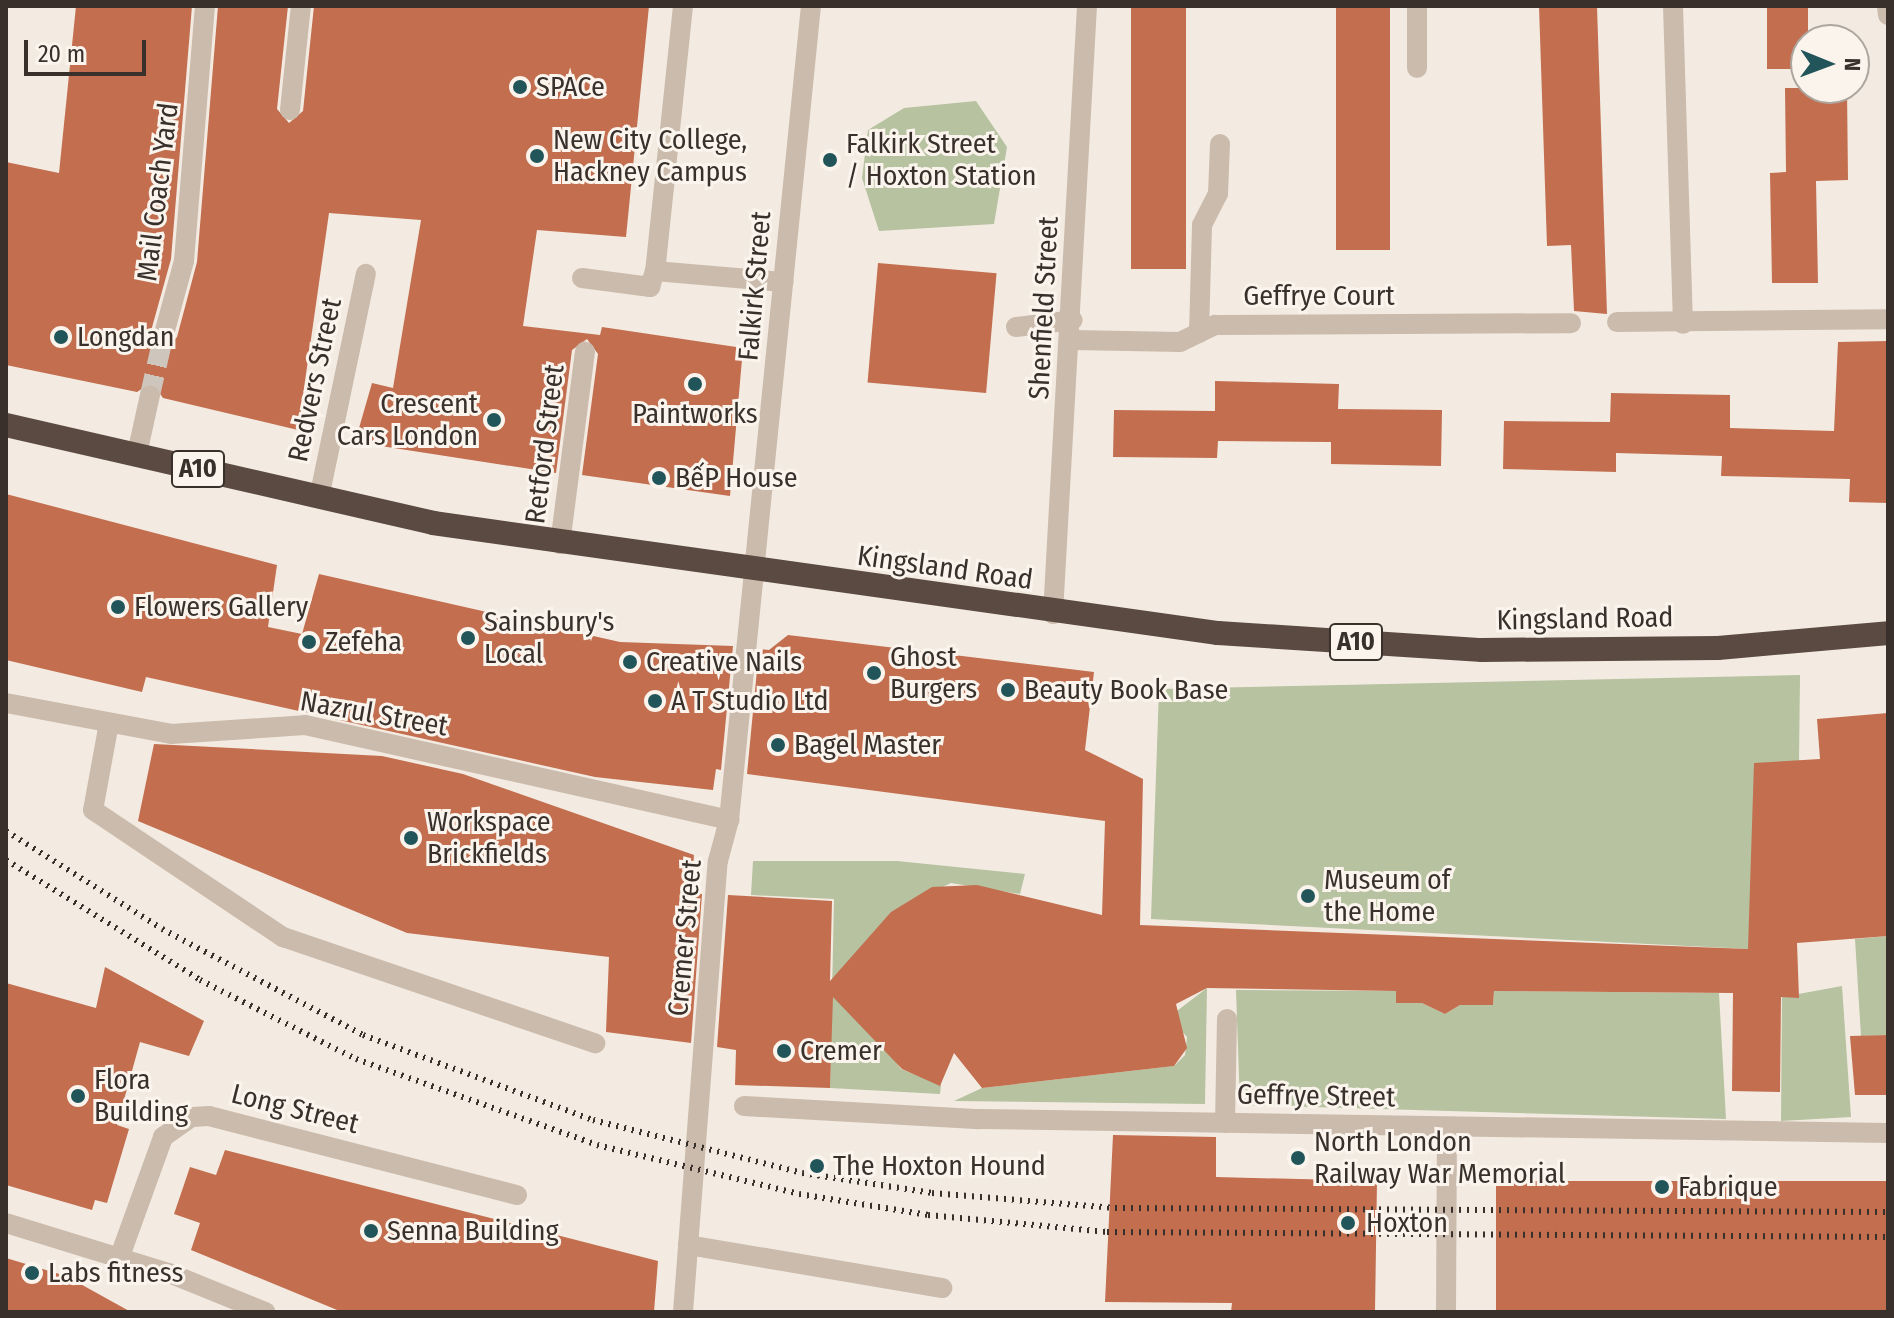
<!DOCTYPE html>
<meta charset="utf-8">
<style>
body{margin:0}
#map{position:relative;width:1894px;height:1318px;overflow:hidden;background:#f3ebe1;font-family:"Fira Sans Condensed",sans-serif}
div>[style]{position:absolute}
.green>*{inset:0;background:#b6c2a0}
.building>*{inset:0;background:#c26e4f;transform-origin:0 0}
.minor-tunnel>*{height:20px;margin-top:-10px;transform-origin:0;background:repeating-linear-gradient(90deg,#cec6bd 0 20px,transparent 0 30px)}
.minor>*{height:20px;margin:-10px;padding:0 10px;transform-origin:10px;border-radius:10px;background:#cbbbac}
.highway>*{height:24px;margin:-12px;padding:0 12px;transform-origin:12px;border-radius:12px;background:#5a4a42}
.rail>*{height:6px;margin-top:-3px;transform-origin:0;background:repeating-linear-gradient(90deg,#39302b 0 2px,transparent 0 8px)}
.dots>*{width:22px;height:22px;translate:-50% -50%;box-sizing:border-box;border:4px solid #faf4ed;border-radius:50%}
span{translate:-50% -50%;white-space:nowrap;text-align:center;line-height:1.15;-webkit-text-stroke:6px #faf4ed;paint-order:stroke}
.shield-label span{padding:2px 6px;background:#faf4ed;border:2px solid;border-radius:6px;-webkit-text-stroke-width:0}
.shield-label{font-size:26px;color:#39302b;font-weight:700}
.poi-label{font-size:28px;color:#39302b}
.left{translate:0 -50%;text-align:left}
.right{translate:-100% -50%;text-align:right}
.street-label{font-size:28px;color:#39302b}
.frame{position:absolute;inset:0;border:8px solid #39302b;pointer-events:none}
.north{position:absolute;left:1790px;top:24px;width:80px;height:80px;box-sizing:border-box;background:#faf4ed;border:2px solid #ada69f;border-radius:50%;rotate:91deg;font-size:22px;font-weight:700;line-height:32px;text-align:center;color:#39302b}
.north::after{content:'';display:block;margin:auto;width:28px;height:36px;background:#21555a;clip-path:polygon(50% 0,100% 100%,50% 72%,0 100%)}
.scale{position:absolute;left:24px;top:40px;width:122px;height:36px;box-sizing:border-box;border:4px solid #39302b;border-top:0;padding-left:10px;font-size:24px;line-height:28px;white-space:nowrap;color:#39302b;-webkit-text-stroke:6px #faf4ed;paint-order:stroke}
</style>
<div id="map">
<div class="green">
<div style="clip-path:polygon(976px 101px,1007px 147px,994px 224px,879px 231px,862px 178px,868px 130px,904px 108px)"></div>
<div style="clip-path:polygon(1800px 675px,1799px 761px,1748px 949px,1151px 919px,1159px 689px)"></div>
<div style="clip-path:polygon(753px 861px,897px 861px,1025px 874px,1020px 894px,951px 883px,891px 912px,863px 1018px,901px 1069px,941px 1085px,940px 1094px,830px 1088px,834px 899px,751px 895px)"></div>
<div style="clip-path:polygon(1888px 936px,1888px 1035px,1861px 1036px,1855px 939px)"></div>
<div style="clip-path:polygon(1842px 986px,1851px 1117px,1781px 1121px,1782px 997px)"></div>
<div style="clip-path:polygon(1207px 988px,1205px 1104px,954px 1101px,982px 1088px,1174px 1066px,1185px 1055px,1187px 1037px,1169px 1017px)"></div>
<div style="clip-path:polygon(1236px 990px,1396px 991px,1396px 1003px,1422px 1003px,1445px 1014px,1460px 1005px,1493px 1005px,1494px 991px,1719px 993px,1726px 1119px,1240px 1105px)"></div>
</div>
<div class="building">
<div style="clip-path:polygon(76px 6px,192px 6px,171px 259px,151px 331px,154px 343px,167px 347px,177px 337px,197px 262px,218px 6px,288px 6px,277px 109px,289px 123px,303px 111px,314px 6px,649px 6px,626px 237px,537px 230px,523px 326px,600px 335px,602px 327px,743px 348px,730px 496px,582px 475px,598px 354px,587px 339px,572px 350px,556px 473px,355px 442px,372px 383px,393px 388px,421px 220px,329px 213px,298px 430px,163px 398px,152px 382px,137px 392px,6px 365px,6px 162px,59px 173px)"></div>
<div style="left:1131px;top:6px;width:55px;height:263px"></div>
<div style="left:1336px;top:6px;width:54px;height:244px"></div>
<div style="clip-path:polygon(1539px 6px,1597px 6px,1607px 314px,1574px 311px,1571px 245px,1547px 246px)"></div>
<div style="left:1767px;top:6px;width:41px;height:63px"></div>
<div style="clip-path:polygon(1785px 88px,1847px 88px,1848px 180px,1816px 181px,1818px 283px,1772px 283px,1770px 173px,1786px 172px)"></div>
<div style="left:878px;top:263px;width:119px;height:120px;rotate:5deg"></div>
<div style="clip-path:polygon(1888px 341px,1888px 503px,1849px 502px,1850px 479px,1721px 476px,1722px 456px,1616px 453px,1616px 472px,1503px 469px,1504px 421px,1610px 422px,1611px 393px,1730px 395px,1730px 428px,1834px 431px,1838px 342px)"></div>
<div style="clip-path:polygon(1215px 381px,1339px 384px,1338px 409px,1442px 410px,1441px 466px,1331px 464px,1331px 442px,1218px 441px,1217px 458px,1113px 457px,1114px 410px,1215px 411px)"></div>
<div style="clip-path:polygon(6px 494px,277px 565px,268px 627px,302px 634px,319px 574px,620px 642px,733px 646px,721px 770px,716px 769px,713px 790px,595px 777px,146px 677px,142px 692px,6px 660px)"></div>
<div style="clip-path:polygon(788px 635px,1094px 672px,1085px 750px,1143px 779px,1140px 925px,1748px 949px,1754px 763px,1820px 759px,1817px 719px,1888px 713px,1888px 936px,1797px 943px,1799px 998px,1781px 997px,1780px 1092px,1732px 1091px,1733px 993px,1494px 991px,1493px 1005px,1460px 1005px,1445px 1014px,1422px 1003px,1396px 1003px,1396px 991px,1207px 988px,1176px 1004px,1187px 1048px,1174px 1066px,982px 1088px,954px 1053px,940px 1086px,902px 1069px,833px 997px,830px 1088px,735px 1085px,736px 1050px,717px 1047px,728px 895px,832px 901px,830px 981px,891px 912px,932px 887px,977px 885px,1102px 915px,1105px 821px,747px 774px,759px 649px,769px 650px)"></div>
<div style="clip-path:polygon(154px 744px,382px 756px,463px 774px,694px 855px,691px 893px,702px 894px,691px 1043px,606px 1032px,609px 957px,407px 933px,138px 821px)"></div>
<div style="clip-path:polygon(105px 967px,204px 1021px,189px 1056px,140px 1042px,117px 1125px,129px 1129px,107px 1203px,95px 1200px,92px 1210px,6px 1185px,6px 983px,96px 1008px)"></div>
<div style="clip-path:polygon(1888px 1035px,1888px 1095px,1855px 1095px,1850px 1036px)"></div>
<div style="clip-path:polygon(1113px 1135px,1216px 1137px,1216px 1177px,1377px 1181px,1375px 1312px,1231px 1312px,1232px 1303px,1105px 1302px)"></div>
<div style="clip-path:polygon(225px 1150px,658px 1261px,654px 1312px,342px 1312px,191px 1250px,200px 1223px,174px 1214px,190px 1167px,216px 1175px)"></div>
<div style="left:1496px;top:1181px;width:392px;height:131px"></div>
<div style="clip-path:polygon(6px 1258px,66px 1276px,131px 1312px,6px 1312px)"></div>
</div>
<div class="minor-tunnel">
<div style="left:150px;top:395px;width:63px;rotate:-77.1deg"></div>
</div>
<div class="minor">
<div style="left:683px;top:6px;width:266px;rotate:96deg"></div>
<div style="left:655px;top:271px;width:129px;rotate:4.9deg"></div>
<div style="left:1673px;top:6px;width:318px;rotate:88.2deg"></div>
<div style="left:1887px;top:6px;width:9px;rotate:84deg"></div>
<div style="left:1417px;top:68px;width:62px;rotate:-90deg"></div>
<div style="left:290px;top:110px;width:105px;rotate:-84deg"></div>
<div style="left:582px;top:278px;width:69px;rotate:7.5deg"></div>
<div style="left:650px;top:287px;width:17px;rotate:-73deg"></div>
<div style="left:1617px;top:322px;width:271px;rotate:-0.6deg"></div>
<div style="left:1016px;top:327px;width:57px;rotate:-7deg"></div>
<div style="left:1199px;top:333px;width:108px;rotate:-88.4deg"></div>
<div style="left:1202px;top:225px;width:35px;rotate:-63deg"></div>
<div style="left:1218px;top:194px;width:50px;rotate:-87.7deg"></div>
<div style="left:164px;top:334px;width:76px;rotate:-74.7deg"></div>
<div style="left:184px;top:261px;width:256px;rotate:-85.3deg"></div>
<div style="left:1072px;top:340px;width:108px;rotate:1.1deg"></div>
<div style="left:1180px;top:342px;width:39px;rotate:-26deg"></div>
<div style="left:1215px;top:325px;width:356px;rotate:-0.3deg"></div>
<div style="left:137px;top:454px;width:60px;rotate:-77.6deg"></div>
<div style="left:319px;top:498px;width:229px;rotate:-78.2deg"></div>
<div style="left:560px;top:544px;width:194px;rotate:-82.6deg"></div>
<div style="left:1053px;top:614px;width:609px;rotate:-86.8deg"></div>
<div style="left:6px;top:703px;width:168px;rotate:10.6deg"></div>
<div style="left:171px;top:734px;width:134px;rotate:-3.8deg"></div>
<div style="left:305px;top:725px;width:435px;rotate:12.6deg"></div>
<div style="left:109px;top:723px;width:88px;rotate:100.4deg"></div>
<div style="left:93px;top:810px;width:229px;rotate:33.8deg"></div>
<div style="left:283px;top:937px;width:330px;rotate:18.8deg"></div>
<div style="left:744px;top:1106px;width:236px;rotate:3.2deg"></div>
<div style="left:980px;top:1119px;width:908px;rotate:0.88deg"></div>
<div style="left:1225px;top:1123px;width:104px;rotate:-88.9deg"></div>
<div style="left:6px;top:1223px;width:170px;rotate:17.1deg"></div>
<div style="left:169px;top:1273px;width:104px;rotate:22.1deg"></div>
<div style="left:688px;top:1245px;width:258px;rotate:9.6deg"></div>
<div style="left:120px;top:1256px;width:127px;rotate:-70.1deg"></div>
<div style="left:163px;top:1137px;width:35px;rotate:-35deg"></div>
<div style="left:192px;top:1117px;width:17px;rotate:-3deg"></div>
<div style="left:209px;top:1116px;width:318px;rotate:14.4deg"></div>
<div style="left:683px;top:1312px;width:452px;rotate:-85.6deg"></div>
<div style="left:718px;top:861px;width:42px;rotate:-75deg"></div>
<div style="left:729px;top:820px;width:818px;rotate:-84.25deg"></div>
<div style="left:1446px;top:1312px;width:185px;rotate:-89.7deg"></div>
</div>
<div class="highway">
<div style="left:6px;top:425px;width:438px;rotate:12.9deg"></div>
<div style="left:433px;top:523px;width:793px;rotate:7.98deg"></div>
<div style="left:1218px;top:633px;width:265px;rotate:3.7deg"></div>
<div style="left:1482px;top:650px;width:236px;rotate:-0.5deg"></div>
<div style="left:1718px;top:648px;width:171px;rotate:-5deg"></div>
</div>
<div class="rail">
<div style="left:6px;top:831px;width:184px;rotate:32.1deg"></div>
<div style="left:162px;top:929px;width:227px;rotate:27.8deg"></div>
<div style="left:363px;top:1035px;width:245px;rotate:20.3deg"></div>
<div style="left:593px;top:1120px;width:216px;rotate:14.2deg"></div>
<div style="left:802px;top:1173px;width:132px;rotate:8.7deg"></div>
<div style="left:932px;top:1193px;width:184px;rotate:4.7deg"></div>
<div style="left:1115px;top:1208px;width:773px;rotate:0.3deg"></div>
<div style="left:6px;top:860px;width:228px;rotate:31.7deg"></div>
<div style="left:200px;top:980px;width:175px;rotate:26.9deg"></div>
<div style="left:356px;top:1059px;width:256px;rotate:19.6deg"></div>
<div style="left:597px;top:1145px;width:208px;rotate:13.6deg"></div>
<div style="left:799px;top:1194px;width:131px;rotate:9.2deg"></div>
<div style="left:928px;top:1215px;width:180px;rotate:5.4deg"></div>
<div style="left:1107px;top:1232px;width:781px;rotate:0.37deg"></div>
</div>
<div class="dots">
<div style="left:520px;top:87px;background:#21555a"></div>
<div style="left:537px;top:156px;background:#21555a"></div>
<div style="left:830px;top:160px;background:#21555a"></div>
<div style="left:61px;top:337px;background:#21555a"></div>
<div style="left:695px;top:384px;background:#21555a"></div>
<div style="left:494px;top:420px;background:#21555a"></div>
<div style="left:659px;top:478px;background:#21555a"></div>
<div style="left:118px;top:607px;background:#21555a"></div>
<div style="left:468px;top:638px;background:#21555a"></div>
<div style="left:309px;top:642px;background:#21555a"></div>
<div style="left:630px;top:662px;background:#21555a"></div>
<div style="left:874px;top:673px;background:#21555a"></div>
<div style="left:1008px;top:690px;background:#21555a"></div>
<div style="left:655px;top:701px;background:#21555a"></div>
<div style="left:778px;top:745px;background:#21555a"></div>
<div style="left:411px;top:838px;background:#21555a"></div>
<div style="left:1308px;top:896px;background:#21555a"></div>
<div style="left:784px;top:1051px;background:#21555a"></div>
<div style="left:78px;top:1096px;background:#21555a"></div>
<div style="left:1298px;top:1158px;background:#21555a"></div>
<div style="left:817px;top:1166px;background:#21555a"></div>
<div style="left:1662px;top:1187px;background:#21555a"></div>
<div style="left:1348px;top:1223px;background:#21555a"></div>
<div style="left:371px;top:1231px;background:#21555a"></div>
<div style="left:32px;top:1273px;background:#21555a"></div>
</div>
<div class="shield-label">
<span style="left:198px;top:469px">A10</span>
<span style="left:1356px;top:642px">A10</span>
</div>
<div class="poi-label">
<span class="left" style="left:536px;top:87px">SPACe</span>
<span class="left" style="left:553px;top:156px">New City College,<br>Hackney Campus</span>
<span class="left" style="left:846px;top:160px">Falkirk Street<br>/ Hoxton Station</span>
<span class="left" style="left:77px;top:337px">Longdan</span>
<span class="right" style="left:478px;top:420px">Crescent<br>Cars London</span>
<span style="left:695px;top:414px">Paintworks</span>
<span class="left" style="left:675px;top:478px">BếP House</span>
<span class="left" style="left:134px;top:607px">Flowers Gallery</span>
<span class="left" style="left:484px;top:638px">Sainsbury's<br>Local</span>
<span class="left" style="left:325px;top:642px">Zefeha</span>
<span class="left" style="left:890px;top:673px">Ghost<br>Burgers</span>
<span class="left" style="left:646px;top:662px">Creative Nails</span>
<span class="left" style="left:1024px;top:690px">Beauty Book Base</span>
<span class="left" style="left:671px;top:701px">A T Studio Ltd</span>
<span class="left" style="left:794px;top:745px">Bagel Master</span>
<span class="left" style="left:427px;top:838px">Workspace<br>Brickfields</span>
<span class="left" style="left:1324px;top:896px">Museum of<br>the Home</span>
<span class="left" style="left:800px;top:1051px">Cremer</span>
<span class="left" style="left:94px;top:1096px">Flora<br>Building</span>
<span class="left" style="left:1314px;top:1158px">North London<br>Railway War Memorial</span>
<span class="left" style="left:833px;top:1166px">The Hoxton Hound</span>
<span class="left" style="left:1678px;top:1187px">Fabrique</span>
<span class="left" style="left:1366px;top:1223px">Hoxton</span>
<span class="left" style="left:387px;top:1231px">Senna Building</span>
<span class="left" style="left:48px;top:1273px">Labs fitness</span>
</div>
<div class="street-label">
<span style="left:158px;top:192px;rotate:-83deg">Mail Coach Yard</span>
<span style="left:755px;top:286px;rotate:-85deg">Falkirk Street</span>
<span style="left:1319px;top:296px">Geffrye Court</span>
<span style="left:1044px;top:308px;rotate:-87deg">Shenfield Street</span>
<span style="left:315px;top:380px;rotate:-78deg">Redvers Street</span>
<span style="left:545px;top:444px;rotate:-83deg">Retford Street</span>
<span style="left:945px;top:568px;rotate:8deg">Kingsland Road</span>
<span style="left:1585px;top:619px;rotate:-1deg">Kingsland Road</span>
<span style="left:374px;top:714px;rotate:10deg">Nazrul Street</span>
<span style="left:685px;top:938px;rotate:-85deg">Cremer Street</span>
<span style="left:1316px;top:1096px;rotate:1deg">Geffrye Street</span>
<span style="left:295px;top:1109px;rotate:14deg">Long Street</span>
</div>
<div class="frame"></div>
<div class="north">N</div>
<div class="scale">20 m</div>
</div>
